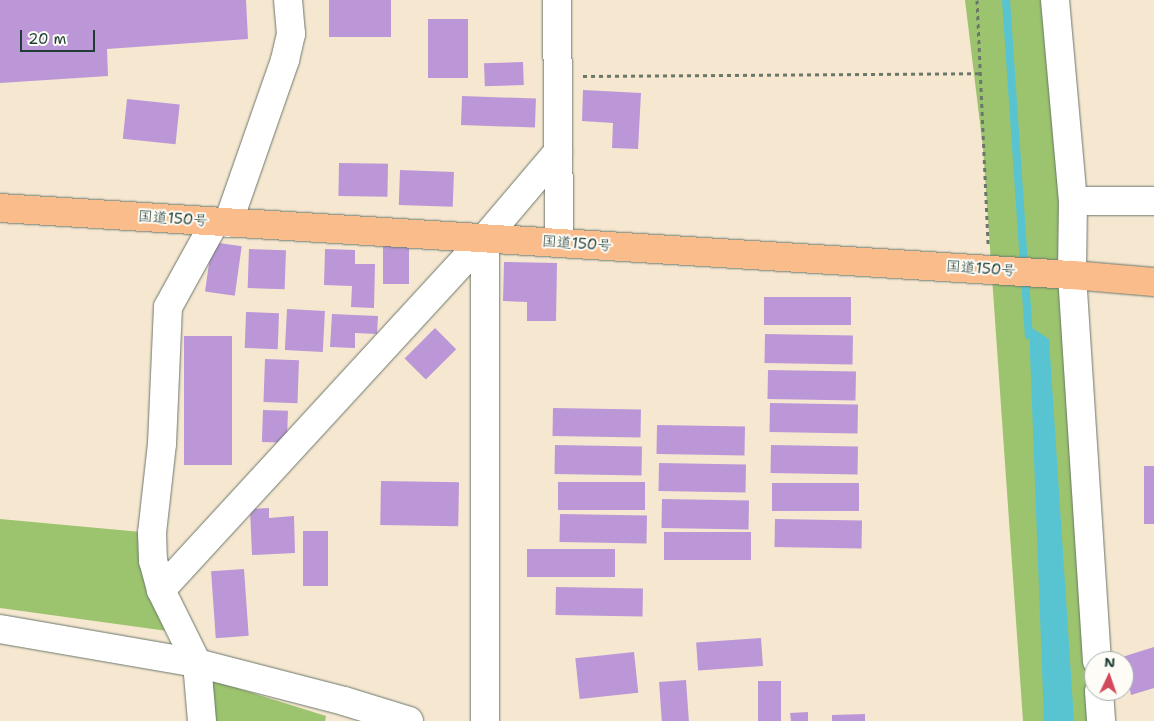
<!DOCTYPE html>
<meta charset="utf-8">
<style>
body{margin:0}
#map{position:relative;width:1154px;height:721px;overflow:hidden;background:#f6e7d1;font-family:"Shantell Sans","Klee One",sans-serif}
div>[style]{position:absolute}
.green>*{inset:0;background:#9cc36e}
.water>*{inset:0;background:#58c4d2}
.stream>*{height:8px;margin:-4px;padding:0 4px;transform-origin:4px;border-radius:4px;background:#58c4d2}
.building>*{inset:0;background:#bb97d7;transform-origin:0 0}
.path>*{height:3px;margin-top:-1.5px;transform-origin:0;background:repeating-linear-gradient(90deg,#6a786b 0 4px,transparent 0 8px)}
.roads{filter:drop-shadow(0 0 1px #6a786b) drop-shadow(0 0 1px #6a786b)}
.minor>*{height:28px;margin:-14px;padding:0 14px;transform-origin:14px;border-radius:14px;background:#fff}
.highway>*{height:28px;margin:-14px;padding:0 14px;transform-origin:14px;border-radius:14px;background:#f9bc8a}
span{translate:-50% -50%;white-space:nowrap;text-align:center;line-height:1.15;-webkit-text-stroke:4px #fdfcf7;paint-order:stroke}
.street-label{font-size:15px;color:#1f3d34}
.north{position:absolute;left:1084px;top:651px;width:50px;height:50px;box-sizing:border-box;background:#fdfcf7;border:1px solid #a4b0a9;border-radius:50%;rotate:3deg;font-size:14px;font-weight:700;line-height:20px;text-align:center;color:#1f3d34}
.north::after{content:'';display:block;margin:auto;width:18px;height:22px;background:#d1495b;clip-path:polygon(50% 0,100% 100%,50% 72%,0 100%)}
.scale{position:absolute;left:20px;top:30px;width:75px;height:22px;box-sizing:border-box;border:2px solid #1f3d34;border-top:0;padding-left:6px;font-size:15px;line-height:18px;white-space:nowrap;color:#1f3d34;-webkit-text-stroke:4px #fdfcf7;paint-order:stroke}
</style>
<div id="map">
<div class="green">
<div style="clip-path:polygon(965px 0,1054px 0,1094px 691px,1101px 721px,1023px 721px,983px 148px)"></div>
<div style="clip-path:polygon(0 519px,152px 533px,182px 633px,0 608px)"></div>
<div style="clip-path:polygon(208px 679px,326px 716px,325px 721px,212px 721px)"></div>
</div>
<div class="water">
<div style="clip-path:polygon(1029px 326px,1049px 339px,1074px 721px,1044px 721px)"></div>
</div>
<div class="stream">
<div style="left:1006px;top:0;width:336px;rotate:86.1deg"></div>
</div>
<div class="building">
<div style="clip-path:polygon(0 0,246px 0,248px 39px,107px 49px,108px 76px,0 83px)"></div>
<div style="left:329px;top:0;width:62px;height:37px"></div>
<div style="left:428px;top:19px;width:40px;height:59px"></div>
<div style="left:523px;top:62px;width:23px;height:39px;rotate:88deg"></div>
<div style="clip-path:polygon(583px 90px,641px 93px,638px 149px,612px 148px,613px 123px,582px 121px)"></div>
<div style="left:462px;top:96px;width:74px;height:29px;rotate:2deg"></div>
<div style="left:127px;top:99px;width:53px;height:40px;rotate:6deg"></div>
<div style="left:339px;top:163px;width:49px;height:33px;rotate:1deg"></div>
<div style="left:400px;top:170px;width:54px;height:35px;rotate:2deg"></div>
<div style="left:212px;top:242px;width:30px;height:50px;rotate:8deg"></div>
<div style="left:383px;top:246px;width:26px;height:38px"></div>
<div style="left:249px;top:249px;width:37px;height:39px;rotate:2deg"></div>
<div style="clip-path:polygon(325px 249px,355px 250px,355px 264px,375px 264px,374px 308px,351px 307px,352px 286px,324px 285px)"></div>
<div style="clip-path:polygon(504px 262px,557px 263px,556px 321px,527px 321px,527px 302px,503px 301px)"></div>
<div style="left:764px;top:297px;width:87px;height:28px"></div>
<div style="left:287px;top:309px;width:38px;height:41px;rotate:3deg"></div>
<div style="left:246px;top:312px;width:33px;height:36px;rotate:2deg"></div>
<div style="clip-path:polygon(332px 314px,378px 316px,377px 334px,355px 333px,355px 348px,330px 347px)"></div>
<div style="left:435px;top:328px;width:30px;height:43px;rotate:45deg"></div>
<div style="left:765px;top:334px;width:88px;height:29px;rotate:1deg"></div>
<div style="left:184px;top:336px;width:48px;height:129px"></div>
<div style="left:265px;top:359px;width:34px;height:43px;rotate:2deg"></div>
<div style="left:768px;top:370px;width:88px;height:29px;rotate:1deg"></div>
<div style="left:770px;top:403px;width:88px;height:29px;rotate:1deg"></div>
<div style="left:553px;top:408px;width:88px;height:28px;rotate:1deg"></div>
<div style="left:263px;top:410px;width:25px;height:32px;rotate:2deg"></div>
<div style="left:657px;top:425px;width:88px;height:29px;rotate:1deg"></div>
<div style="left:555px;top:445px;width:87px;height:29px;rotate:1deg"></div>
<div style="left:771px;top:445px;width:87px;height:28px;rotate:1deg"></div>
<div style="left:659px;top:463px;width:87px;height:28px;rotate:1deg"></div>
<div style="left:1144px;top:466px;width:10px;height:58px"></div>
<div style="left:381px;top:481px;width:78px;height:44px;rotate:1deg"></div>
<div style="left:558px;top:482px;width:87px;height:28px"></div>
<div style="left:772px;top:483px;width:87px;height:28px"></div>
<div style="left:662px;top:499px;width:87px;height:29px;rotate:1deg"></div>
<div style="clip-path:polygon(269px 508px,269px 518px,294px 516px,295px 553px,252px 555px,250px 509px)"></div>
<div style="left:560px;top:514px;width:87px;height:28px;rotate:1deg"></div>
<div style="left:775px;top:519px;width:87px;height:28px;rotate:1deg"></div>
<div style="left:303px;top:531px;width:25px;height:55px"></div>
<div style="left:664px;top:532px;width:87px;height:28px"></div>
<div style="left:527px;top:549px;width:88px;height:28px"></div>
<div style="left:244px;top:569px;width:67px;height:33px;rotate:86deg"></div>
<div style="left:556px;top:587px;width:87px;height:28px;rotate:1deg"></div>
<div style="left:761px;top:638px;width:28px;height:65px;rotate:86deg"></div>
<div style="clip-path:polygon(1154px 647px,1154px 688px,1131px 695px,1124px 661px,1119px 658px)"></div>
<div style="left:634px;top:652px;width:41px;height:59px;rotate:84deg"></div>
<div style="left:686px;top:680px;width:41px;height:27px;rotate:86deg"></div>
<div style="left:758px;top:681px;width:23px;height:40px"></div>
<div style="clip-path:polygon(808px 712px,808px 721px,791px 721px,790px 713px)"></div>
<div style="clip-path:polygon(865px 714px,865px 721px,832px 721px,832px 715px)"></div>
</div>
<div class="path">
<div style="left:977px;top:0;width:244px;rotate:87.4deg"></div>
<div style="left:583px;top:76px;width:396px;rotate:-0.4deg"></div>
</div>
<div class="roads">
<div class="minor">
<div style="left:557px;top:0;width:243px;rotate:89.5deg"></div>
<div style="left:1055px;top:0;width:202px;rotate:84.9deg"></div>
<div style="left:1073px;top:201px;width:74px;rotate:90.8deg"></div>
<div style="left:1072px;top:275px;width:387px;rotate:86.3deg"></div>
<div style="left:1073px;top:201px;width:81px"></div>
<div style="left:228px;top:223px;width:173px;rotate:-70.7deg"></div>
<div style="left:285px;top:60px;width:27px;rotate:-77deg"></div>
<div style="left:291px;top:34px;width:34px;rotate:-95deg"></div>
<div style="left:485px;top:238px;width:483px;rotate:90deg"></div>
<div style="left:161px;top:590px;width:478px;rotate:-47.4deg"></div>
<div style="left:485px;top:238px;width:113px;rotate:-49.7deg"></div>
<div style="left:0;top:629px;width:200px;rotate:9.8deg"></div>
<div style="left:197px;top:663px;width:152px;rotate:14.5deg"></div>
<div style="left:344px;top:701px;width:68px;rotate:17.1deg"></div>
<div style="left:1099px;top:691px;width:30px;rotate:86deg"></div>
<div style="left:202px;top:721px;width:58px;rotate:-94.9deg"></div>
<div style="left:197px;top:663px;width:81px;rotate:-116.3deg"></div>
<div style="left:161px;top:590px;width:30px;rotate:-105deg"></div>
<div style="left:153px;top:561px;width:28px;rotate:-92deg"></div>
<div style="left:152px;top:533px;width:90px;rotate:-83.6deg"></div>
<div style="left:162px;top:444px;width:137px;rotate:-87.5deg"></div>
<div style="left:168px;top:307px;width:97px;rotate:-61.1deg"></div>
</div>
<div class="highway">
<div style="left:0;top:208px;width:1074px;rotate:3.58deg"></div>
<div style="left:1072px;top:275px;width:82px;rotate:4.9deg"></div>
</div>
</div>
<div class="street-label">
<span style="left:173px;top:219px;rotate:4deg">国道150号</span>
<span style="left:577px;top:244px;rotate:4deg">国道150号</span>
<span style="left:981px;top:269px;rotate:4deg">国道150号</span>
</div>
<div class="north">N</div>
<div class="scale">20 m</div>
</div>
